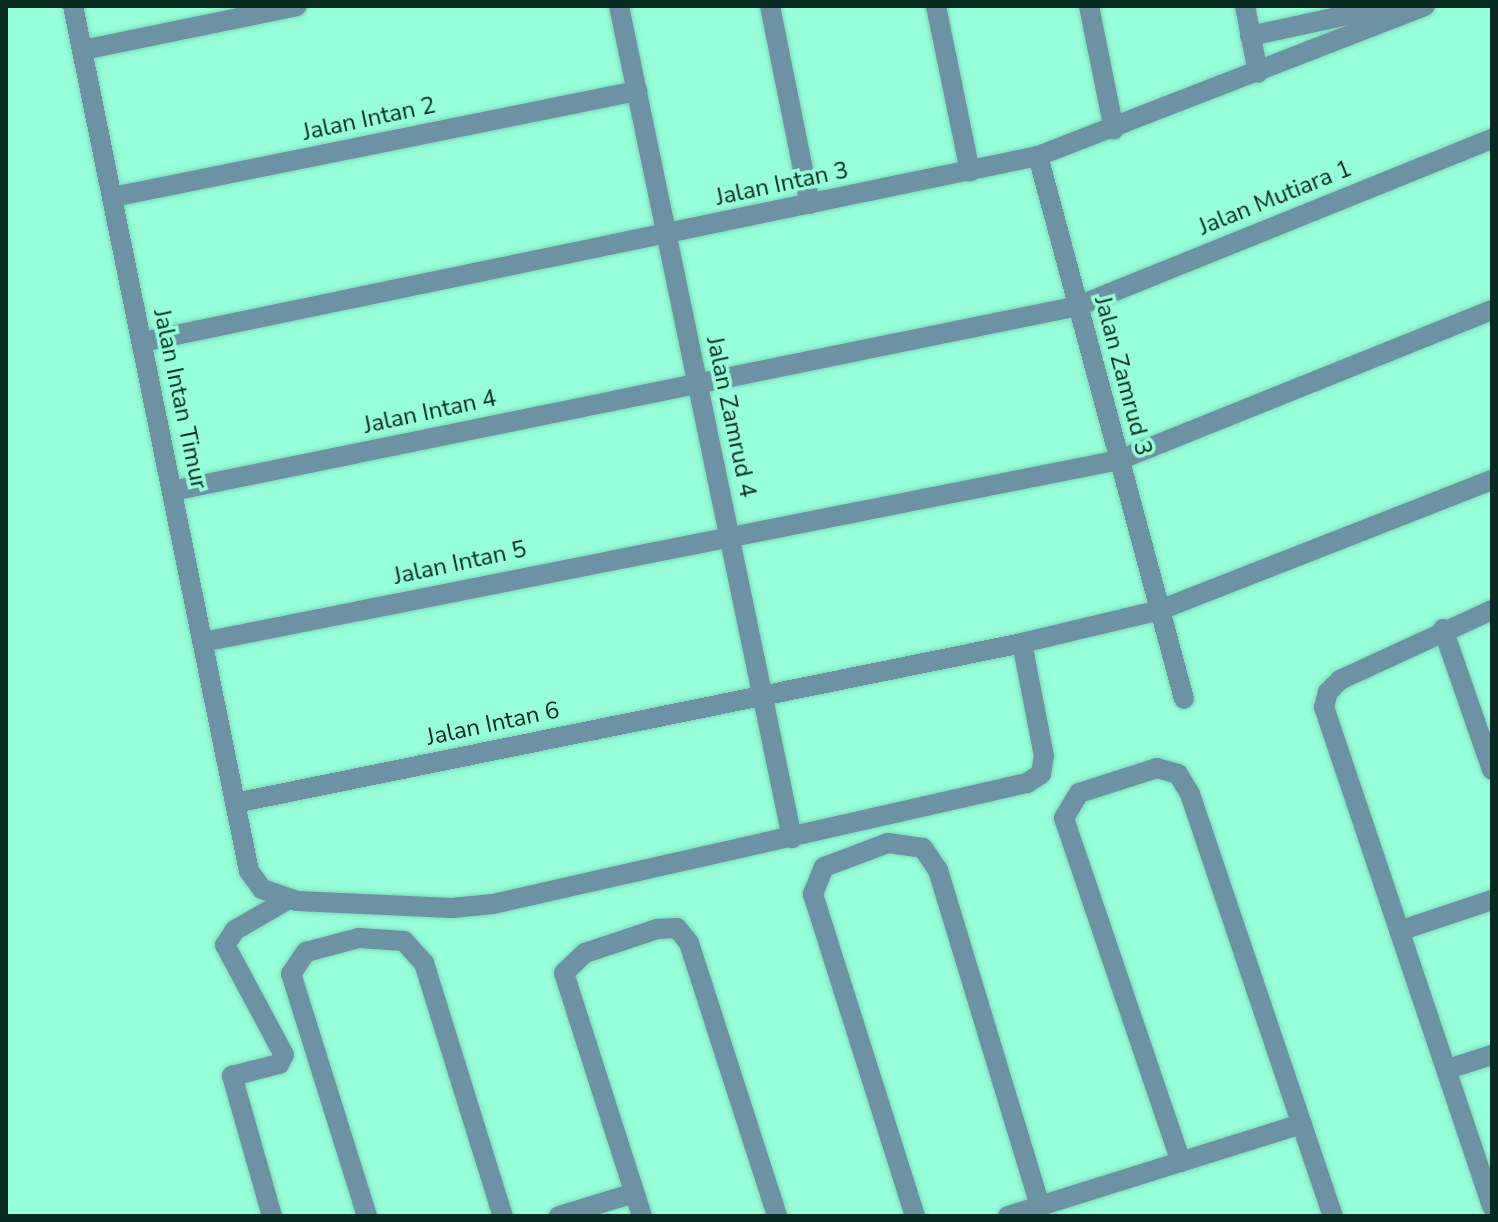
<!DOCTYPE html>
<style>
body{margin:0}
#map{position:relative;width:1498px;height:1222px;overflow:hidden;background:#97feda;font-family:"Nunito Sans",sans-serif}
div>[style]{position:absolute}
.roads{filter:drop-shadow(0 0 2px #7dd8b9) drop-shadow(0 0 2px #7dd8b9)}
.minor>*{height:20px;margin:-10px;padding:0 10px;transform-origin:10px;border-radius:10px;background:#6d92a4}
span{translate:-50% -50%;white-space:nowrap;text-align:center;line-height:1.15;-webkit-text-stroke:7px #97feda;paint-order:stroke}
.street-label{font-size:24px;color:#082a20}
.frame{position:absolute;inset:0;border:8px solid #082a20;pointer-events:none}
</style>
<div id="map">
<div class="roads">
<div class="minor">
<div style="left:73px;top:6px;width:883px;rotate:78.5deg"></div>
<div style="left:249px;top:871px;width:22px;rotate:54deg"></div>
<div style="left:262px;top:889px;width:37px;rotate:19deg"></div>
<div style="left:297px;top:901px;width:155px;rotate:2.6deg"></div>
<div style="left:452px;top:908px;width:41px;rotate:-5.6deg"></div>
<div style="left:493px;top:904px;width:548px;rotate:-12.77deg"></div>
<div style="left:1027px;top:783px;width:17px;rotate:-33deg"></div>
<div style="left:1041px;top:774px;width:18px;rotate:-81deg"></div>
<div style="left:1044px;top:756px;width:115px;rotate:-101deg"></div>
<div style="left:619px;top:6px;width:850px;rotate:78.25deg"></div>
<div style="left:770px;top:6px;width:202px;rotate:78.6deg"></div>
<div style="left:936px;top:6px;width:169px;rotate:78.4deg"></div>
<div style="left:1089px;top:6px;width:126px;rotate:78.6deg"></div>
<div style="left:1245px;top:6px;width:68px;rotate:79deg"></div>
<div style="left:1250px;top:36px;width:133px;rotate:-12.2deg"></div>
<div style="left:1380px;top:8px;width:29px;rotate:4deg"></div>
<div style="left:83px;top:50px;width:218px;rotate:-11.6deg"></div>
<div style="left:1038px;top:156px;width:562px;rotate:74.95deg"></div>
<div style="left:113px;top:197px;width:535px;rotate:-11.44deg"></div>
<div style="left:142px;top:342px;width:915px;rotate:-11.73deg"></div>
<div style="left:1038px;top:156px;width:415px;rotate:-21.2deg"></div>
<div style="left:172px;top:491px;width:925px;rotate:-11.54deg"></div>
<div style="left:1078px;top:306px;width:446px;rotate:-22deg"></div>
<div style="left:1492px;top:610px;width:167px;rotate:155.3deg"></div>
<div style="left:1340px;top:680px;width:17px;rotate:135deg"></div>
<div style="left:1328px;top:692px;width:16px;rotate:105deg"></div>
<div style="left:1324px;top:707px;width:527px;rotate:71.39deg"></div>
<div style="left:1443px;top:629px;width:149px;rotate:70.8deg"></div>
<div style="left:203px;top:642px;width:934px;rotate:-11.24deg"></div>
<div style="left:1119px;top:460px;width:402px;rotate:-21.9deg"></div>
<div style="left:235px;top:803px;width:803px;rotate:-11.49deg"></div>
<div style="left:1022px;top:643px;width:142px;rotate:-13.4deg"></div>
<div style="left:1160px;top:610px;width:357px;rotate:-21.4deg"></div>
<div style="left:1402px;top:930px;width:95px;rotate:-18.4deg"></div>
<div style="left:1448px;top:1069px;width:46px;rotate:-17.7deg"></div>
<div style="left:1181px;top:1162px;width:363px;rotate:-108.8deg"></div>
<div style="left:1064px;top:818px;width:29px;rotate:-59deg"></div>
<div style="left:1079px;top:793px;width:82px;rotate:-17.8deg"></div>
<div style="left:1157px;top:768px;width:22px;rotate:16deg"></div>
<div style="left:1178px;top:774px;width:23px;rotate:59deg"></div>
<div style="left:1190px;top:794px;width:446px;rotate:71.3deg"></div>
<div style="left:272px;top:1216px;width:146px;rotate:-105.9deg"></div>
<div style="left:232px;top:1076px;width:49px;rotate:-14.3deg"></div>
<div style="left:279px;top:1064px;width:10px;rotate:-61deg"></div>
<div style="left:284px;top:1055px;width:125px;rotate:-118.2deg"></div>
<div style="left:225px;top:945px;width:18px;rotate:-56deg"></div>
<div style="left:235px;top:930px;width:62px;rotate:-29.9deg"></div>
<div style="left:367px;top:1216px;width:254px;rotate:-107.4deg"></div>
<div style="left:291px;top:974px;width:27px;rotate:-56deg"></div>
<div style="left:306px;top:952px;width:55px;rotate:-14.8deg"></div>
<div style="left:359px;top:938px;width:45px;rotate:3.8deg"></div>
<div style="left:404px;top:941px;width:30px;rotate:48deg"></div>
<div style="left:424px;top:963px;width:265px;rotate:72.7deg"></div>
<div style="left:559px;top:1216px;width:78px;rotate:-17deg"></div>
<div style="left:642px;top:1216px;width:255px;rotate:-107.8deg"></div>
<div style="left:564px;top:973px;width:29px;rotate:-44deg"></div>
<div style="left:585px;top:953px;width:76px;rotate:-18.4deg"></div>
<div style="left:657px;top:929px;width:20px;rotate:-3deg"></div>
<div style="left:677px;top:928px;width:19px;rotate:51deg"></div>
<div style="left:689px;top:943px;width:287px;rotate:72.1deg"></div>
<div style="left:915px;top:1216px;width:338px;rotate:-107.6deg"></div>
<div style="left:813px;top:894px;width:29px;rotate:-68deg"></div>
<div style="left:824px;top:867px;width:68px;rotate:-20.6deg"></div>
<div style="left:888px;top:843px;width:35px;rotate:8deg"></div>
<div style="left:923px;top:848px;width:27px;rotate:56deg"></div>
<div style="left:938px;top:870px;width:351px;rotate:73.1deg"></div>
<div style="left:1008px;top:1216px;width:308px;rotate:-17.4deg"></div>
</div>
</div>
<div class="street-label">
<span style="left:369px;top:119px;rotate:-12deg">Jalan Intan 2</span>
<span style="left:782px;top:184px;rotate:-12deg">Jalan Intan 3</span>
<span style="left:1275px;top:198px;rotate:-22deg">Jalan Mutiara 1</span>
<span style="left:1123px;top:376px;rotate:75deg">Jalan Zamrud 3</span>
<span style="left:180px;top:399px;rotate:78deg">Jalan Intan Timur</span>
<span style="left:430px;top:412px;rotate:-12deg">Jalan Intan 4</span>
<span style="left:731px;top:417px;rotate:78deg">Jalan Zamrud 4</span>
<span style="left:460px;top:563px;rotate:-12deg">Jalan Intan 5</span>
<span style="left:493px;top:724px;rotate:-12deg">Jalan Intan 6</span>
</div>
<div class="frame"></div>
</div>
